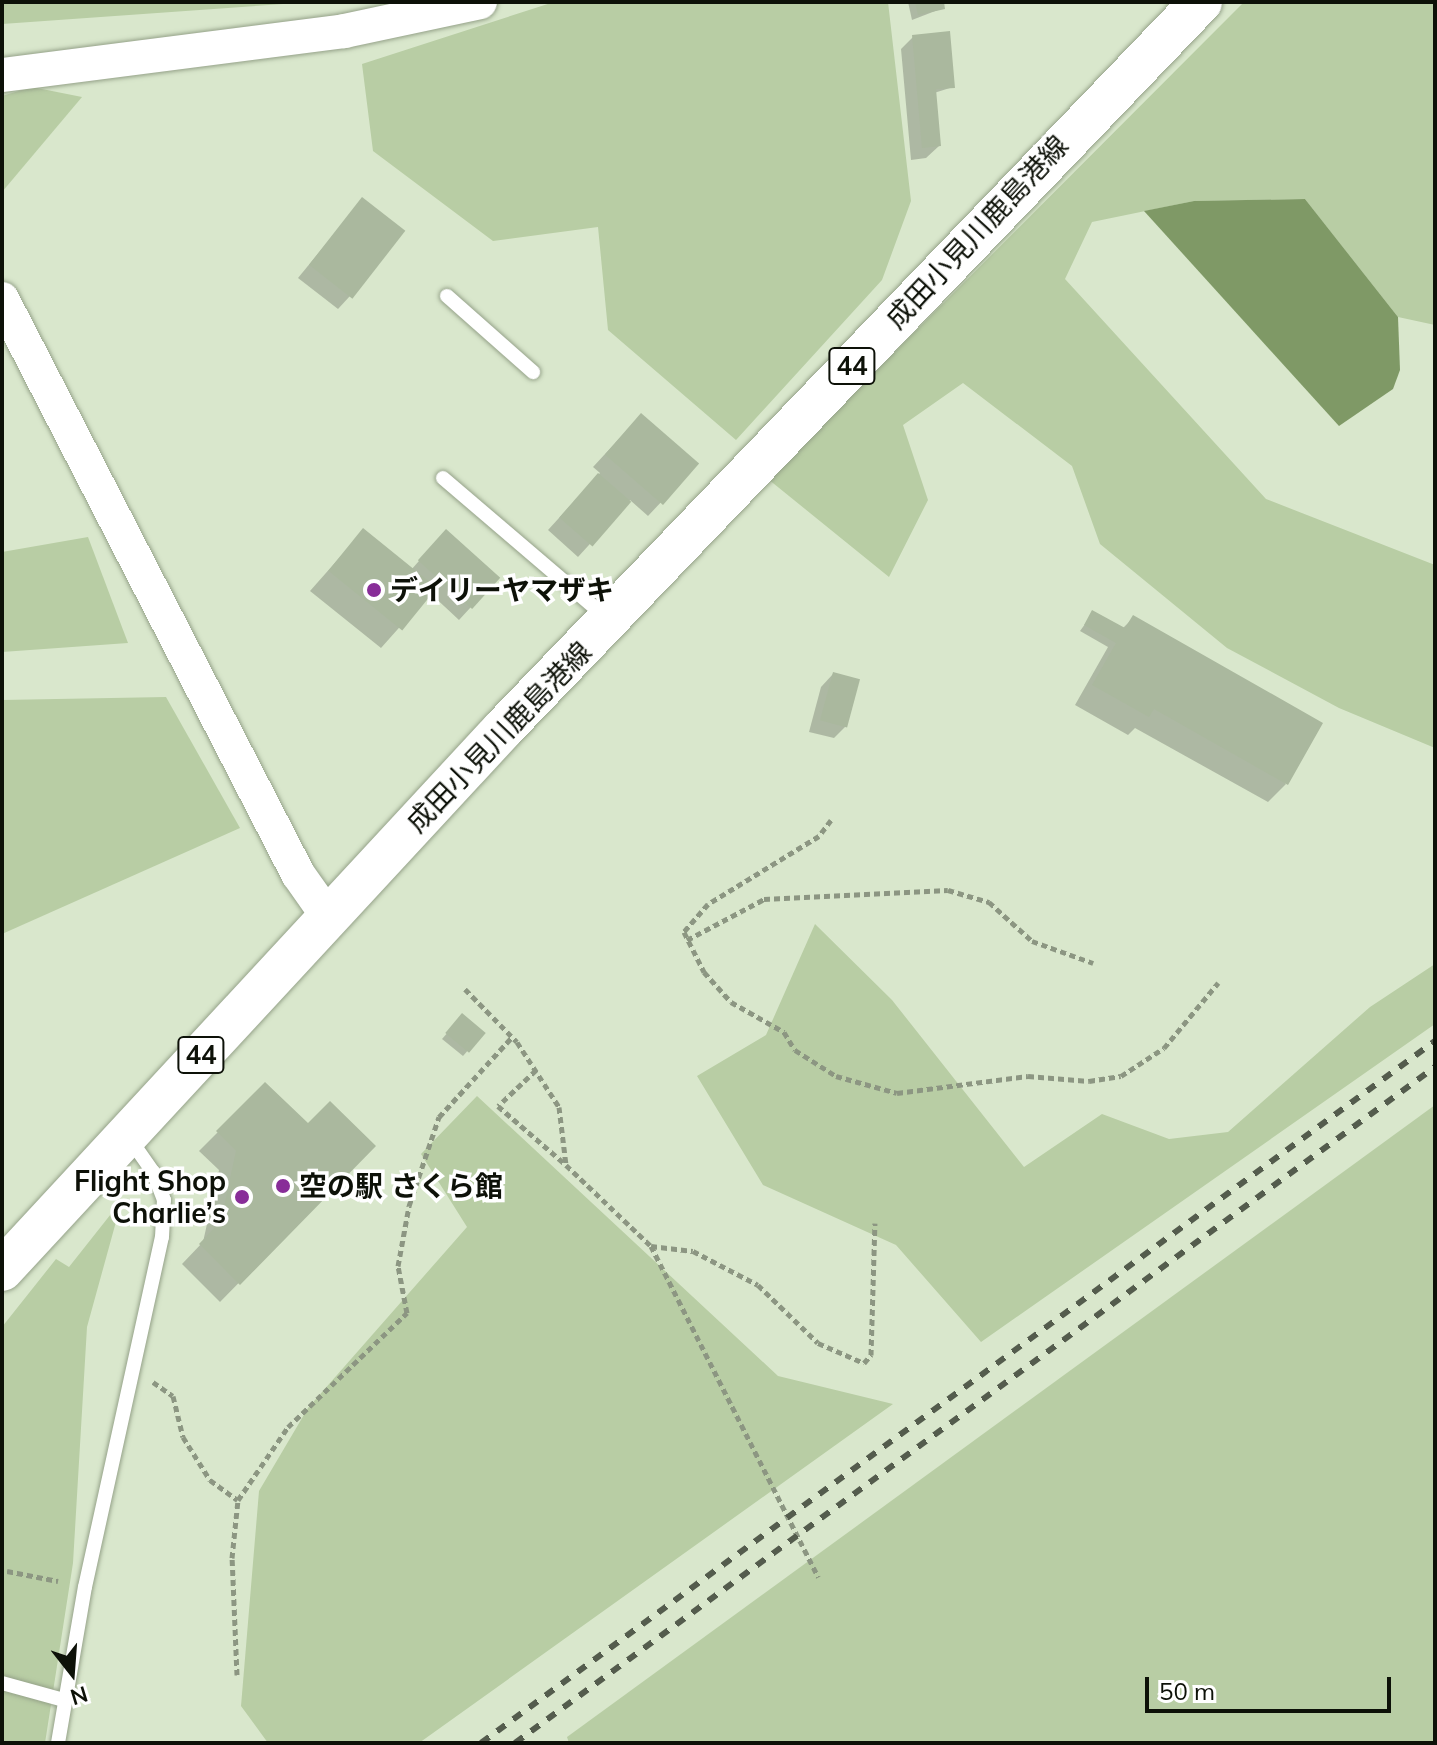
<!DOCTYPE html>
<meta charset="utf-8">
<style>
body{margin:0}
#map{position:relative;width:1437px;height:1745px;overflow:hidden;background:#d9e7cc;font-family:Mulish,"Noto Sans JP",sans-serif}
div>[style]{position:absolute}
.green>*{inset:0;background:#b8cda4}
.water>*{inset:0;background:#7f9966}
.shadow>*{inset:0;background:#0003}
.building>*{inset:0;background:#aab89e;transform-origin:0 0}
.path>*{height:5px;margin-top:-2.5px;transform-origin:0;background:repeating-linear-gradient(90deg,#8c9682 0 6px,transparent 0 10px)}
.roads{filter:drop-shadow(0 0 2px #95a289) drop-shadow(0 0 2px #95a289)}
.service>*{height:14px;margin:-7px;padding:0 7px;transform-origin:7px;border-radius:7px;background:#fff}
.tertiary>*{height:34px;margin:-17px;padding:0 17px;transform-origin:17px;border-radius:17px;background:#fff}
.primary>*{height:42px;margin:-21px;padding:0 21px;transform-origin:21px;border-radius:21px;background:#fff}
.rail>*{height:6px;margin-top:-3px;transform-origin:0;background:repeating-linear-gradient(90deg,#545c4d 0 10px,transparent 0 20px)}
.dots>*{width:22px;height:22px;translate:-50% -50%;box-sizing:border-box;border:4px solid #fff;border-radius:50%}
span{translate:-50% -50%;white-space:nowrap;text-align:center;line-height:1.15;-webkit-text-stroke:7px #fff;paint-order:stroke}
.shield-label span{padding:2px 6px;background:#fff;border:2px solid;border-radius:6px;-webkit-text-stroke-width:0}
.shield-label{font-size:26px;color:#0d1108;font-weight:700}
.street-label{font-size:28px;color:#0d1108}
.poi-label{font-size:28px;color:#0d1108;font-weight:700}
.left{translate:0 -50%;text-align:left}
.right{translate:-100% -50%;text-align:right}
.frame{position:absolute;inset:0;border:4px solid #0d1108;pointer-events:none}
.north{position:absolute;left:32px;top:1633px;width:80px;height:80px;-webkit-text-stroke:6px #fff;paint-order:stroke;rotate:163deg;font-size:22px;font-weight:700;line-height:32px;text-align:center;color:#0d1108}
.north::after{content:'';display:block;margin:auto;width:28px;height:36px;background:#0d1108;clip-path:polygon(50% 0,100% 100%,50% 72%,0 100%)}
.scale{position:absolute;left:1145px;top:1677px;width:246px;height:36px;box-sizing:border-box;border:4px solid #0d1108;border-top:0;padding-left:10px;font-size:24px;line-height:28px;white-space:nowrap;color:#0d1108;-webkit-text-stroke:6px #fff;paint-order:stroke}
</style>
<div id="map">
<div class="green">
<div style="clip-path:polygon(2px 2px,312px 2px,2px 24px)"></div>
<div style="clip-path:polygon(554px 2px,888px 2px,911px 201px,882px 280px,736px 440px,608px 330px,598px 227px,493px 241px,373px 151px,362px 64px)"></div>
<div style="clip-path:polygon(1244px 2px,1435px 2px,1435px 325px,1398px 317px,1305px 199px,1194px 201px,1092px 222px,1065px 279px,1266px 499px,1435px 565px,1435px 748px,1339px 708px,1227px 648px,1100px 544px,1072px 466px,963px 383px,903px 425px,928px 500px,889px 577px,768px 479px)"></div>
<div style="clip-path:polygon(32px 87px,82px 97px,2px 192px,2px 96px)"></div>
<div style="clip-path:polygon(88px 537px,128px 643px,2px 652px,2px 552px)"></div>
<div style="clip-path:polygon(166px 697px,240px 828px,2px 934px,2px 700px)"></div>
<div style="clip-path:polygon(815px 924px,892px 1000px,1024px 1167px,1102px 1114px,1169px 1139px,1228px 1132px,1370px 1007px,1435px 964px,1435px 1024px,981px 1342px,896px 1245px,763px 1185px,697px 1076px,766px 1035px)"></div>
<div style="clip-path:polygon(477px 1096px,778px 1376px,893px 1404px,419px 1743px,268px 1743px,241px 1706px,259px 1491px,308px 1408px,467px 1227px,421px 1154px)"></div>
<div style="clip-path:polygon(1435px 1105px,1435px 1743px,569px 1743px,567px 1737px)"></div>
<div style="clip-path:polygon(122px 1200px,87px 1327px,73px 1563px,45px 1743px,2px 1743px,2px 1327px,56px 1259px,69px 1267px)"></div>
</div>
<div class="water">
<div style="clip-path:polygon(1305px 199px,1398px 317px,1400px 370px,1393px 389px,1339px 426px,1144px 211px,1194px 201px)"></div>
</div>
<div class="shadow">
<div style="clip-path:polygon(908px 2px,942px 2px,943px 8px,912px 20px)"></div>
<div style="clip-path:polygon(913px 37px,953px 87px,934px 93px,939px 146px,926px 158px,911px 160px,901px 49px)"></div>
<div style="clip-path:polygon(362px 200px,350px 296px,338px 309px,298px 278px)"></div>
<div style="clip-path:polygon(629px 428px,696px 465px,648px 516px,630px 500px,578px 557px,548px 530px,600px 473px,593px 467px)"></div>
<div style="clip-path:polygon(363px 531px,411px 570px,434px 544px,471px 607px,459px 620px,430px 593px,381px 648px,310px 591px)"></div>
<div style="clip-path:polygon(1093px 613px,1122px 629px,1133px 618px,1286px 784px,1268px 802px,1135px 728px,1128px 735px,1075px 705px,1108px 647px,1080px 631px)"></div>
<div style="clip-path:polygon(833px 674px,846px 726px,834px 738px,809px 732px,821px 687px)"></div>
<div style="clip-path:polygon(457px 1022px,483px 1033px,463px 1056px,442px 1039px)"></div>
<div style="clip-path:polygon(265px 1085px,308px 1126px,373px 1146px,220px 1302px,182px 1264px,203px 1242px,219px 1170px,199px 1151px)"></div>
</div>
<div class="building">
<div style="clip-path:polygon(915px 2px,944px 2px,945px 9px,918px 15px)"></div>
<div style="clip-path:polygon(950px 31px,955px 88px,936px 89px,941px 146px,922px 148px,912px 35px)"></div>
<div style="left:362px;top:197px;width:55px;height:86px;rotate:38deg"></div>
<div style="left:641px;top:413px;width:77px;height:55px;rotate:41deg"></div>
<div style="left:598px;top:473px;width:44px;height:59px;rotate:41deg"></div>
<div style="left:363px;top:528px;width:95px;height:55px;rotate:39deg"></div>
<div style="left:446px;top:529px;width:73px;height:42px;rotate:42deg"></div>
<div style="clip-path:polygon(1092px 610px,1125px 628px,1133px 615px,1323px 723px,1288px 785px,1154px 709px,1149px 717px,1092px 685px,1116px 643px,1084px 625px)"></div>
<div style="left:833px;top:672px;width:28px;height:50px;rotate:15deg"></div>
<div style="left:462px;top:1013px;width:31px;height:26px;rotate:40deg"></div>
<div style="clip-path:polygon(265px 1082px,308px 1123px,330px 1101px,376px 1146px,240px 1285px,199px 1244px,221px 1221px,236px 1151px,216px 1131px)"></div>
</div>
<div class="path">
<div style="left:831px;top:820px;width:20px;rotate:127deg"></div>
<div style="left:819px;top:836px;width:130px;rotate:148.5deg"></div>
<div style="left:708px;top:904px;width:37px;rotate:131deg"></div>
<div style="left:684px;top:932px;width:45px;rotate:63.4deg"></div>
<div style="left:704px;top:972px;width:40px;rotate:48deg"></div>
<div style="left:731px;top:1002px;width:61px;rotate:29.5deg"></div>
<div style="left:784px;top:1032px;width:21px;rotate:59deg"></div>
<div style="left:795px;top:1050px;width:49px;rotate:32.4deg"></div>
<div style="left:836px;top:1076px;width:63px;rotate:15.6deg"></div>
<div style="left:897px;top:1093px;width:132px;rotate:-7.4deg"></div>
<div style="left:1028px;top:1076px;width:61px;rotate:4.7deg"></div>
<div style="left:1089px;top:1081px;width:32px;rotate:-9deg"></div>
<div style="left:1121px;top:1076px;width:51px;rotate:-33.1deg"></div>
<div style="left:1164px;top:1048px;width:85px;rotate:-50.3deg"></div>
<div style="left:687px;top:940px;width:87px;rotate:-28deg"></div>
<div style="left:764px;top:899px;width:184px;rotate:-2.8deg"></div>
<div style="left:948px;top:890px;width:43px;rotate:16.3deg"></div>
<div style="left:989px;top:902px;width:58px;rotate:42.2deg"></div>
<div style="left:1032px;top:941px;width:65px;rotate:19.8deg"></div>
<div style="left:465px;top:989px;width:74px;rotate:45.5deg"></div>
<div style="left:517px;top:1042px;width:77px;rotate:57.1deg"></div>
<div style="left:559px;top:1107px;width:58px;rotate:83.1deg"></div>
<div style="left:566px;top:1165px;width:117px;rotate:43.6deg"></div>
<div style="left:651px;top:1246px;width:42px;rotate:6.8deg"></div>
<div style="left:693px;top:1251px;width:73px;rotate:27.6deg"></div>
<div style="left:758px;top:1285px;width:83px;rotate:44deg"></div>
<div style="left:818px;top:1343px;width:50px;rotate:23.5deg"></div>
<div style="left:864px;top:1363px;width:11px;rotate:-49deg"></div>
<div style="left:871px;top:1355px;width:132px;rotate:-88.3deg"></div>
<div style="left:536px;top:1070px;width:52px;rotate:136.5deg"></div>
<div style="left:498px;top:1106px;width:90px;rotate:40.9deg"></div>
<div style="left:651px;top:1246px;width:371px;rotate:63.2deg"></div>
<div style="left:153px;top:1382px;width:24px;rotate:35deg"></div>
<div style="left:173px;top:1396px;width:42px;rotate:76.3deg"></div>
<div style="left:183px;top:1437px;width:51px;rotate:57.9deg"></div>
<div style="left:210px;top:1480px;width:34px;rotate:36deg"></div>
<div style="left:7px;top:1571px;width:52px;rotate:11.1deg"></div>
<div style="left:237px;top:1675px;width:117px;rotate:-92.4deg"></div>
<div style="left:232px;top:1558px;width:58px;rotate:-84.1deg"></div>
<div style="left:238px;top:1500px;width:88px;rotate:-55.6deg"></div>
<div style="left:288px;top:1427px;width:165px;rotate:-43.8deg"></div>
<div style="left:407px;top:1313px;width:48px;rotate:-100.8deg"></div>
<div style="left:398px;top:1266px;width:61px;rotate:-79.6deg"></div>
<div style="left:409px;top:1206px;width:94px;rotate:-71.4deg"></div>
<div style="left:439px;top:1117px;width:108px;rotate:-47.6deg"></div>
</div>
<div class="roads">
<div class="service">
<div style="left:447px;top:296px;width:115px;rotate:41.5deg"></div>
<div style="left:443px;top:478px;width:216px;rotate:40.5deg"></div>
<div style="left:2px;top:1683px;width:64px;rotate:15.3deg"></div>
<div style="left:58px;top:1743px;width:158px;rotate:-80.2deg"></div>
<div style="left:85px;top:1587px;width:358px;rotate:-77.6deg"></div>
<div style="left:162px;top:1237px;width:37px;rotate:-87deg"></div>
<div style="left:164px;top:1200px;width:30px;rotate:-111deg"></div>
<div style="left:153px;top:1172px;width:40px;rotate:-124.9deg"></div>
</div>
<div class="tertiary">
<div style="left:2px;top:75px;width:345px;rotate:-7.3deg"></div>
<div style="left:344px;top:31px;width:139px;rotate:-12deg"></div>
<div style="left:2px;top:299px;width:647px;rotate:62.76deg"></div>
<div style="left:298px;top:874px;width:54px;rotate:54.8deg"></div>
</div>
<div class="primary">
<div style="left:2px;top:1270px;width:737px;rotate:-47.2deg"></div>
<div style="left:503px;top:729px;width:1008px;rotate:-46.17deg"></div>
</div>
</div>
<div class="rail">
<div style="left:481px;top:1743px;width:1184px;rotate:-36.35deg"></div>
<div style="left:515px;top:1743px;width:1142px;rotate:-36.31deg"></div>
</div>
<div class="dots">
<div style="left:374px;top:590px;background:#882d98"></div>
<div style="left:283px;top:1186px;background:#882d98"></div>
<div style="left:242px;top:1197px;background:#882d98"></div>
</div>
<div class="shield-label">
<span style="left:852px;top:366px">44</span>
<span style="left:201px;top:1055px">44</span>
</div>
<div class="street-label">
<span style="left:977px;top:232px;rotate:-47deg">成田小見川鹿島港線</span>
<span style="left:499px;top:737px;rotate:-46deg">成田小見川鹿島港線</span>
</div>
<div class="poi-label">
<span class="left" style="left:390px;top:590px">デイリーヤマザキ</span>
<span class="right" style="left:226px;top:1197px">Flight Shop<br>Charlie’s</span>
<span class="left" style="left:299px;top:1186px">空の駅 さくら館</span>
</div>
<div class="frame"></div>
<div class="north">N</div>
<div class="scale">50 m</div>
</div>
